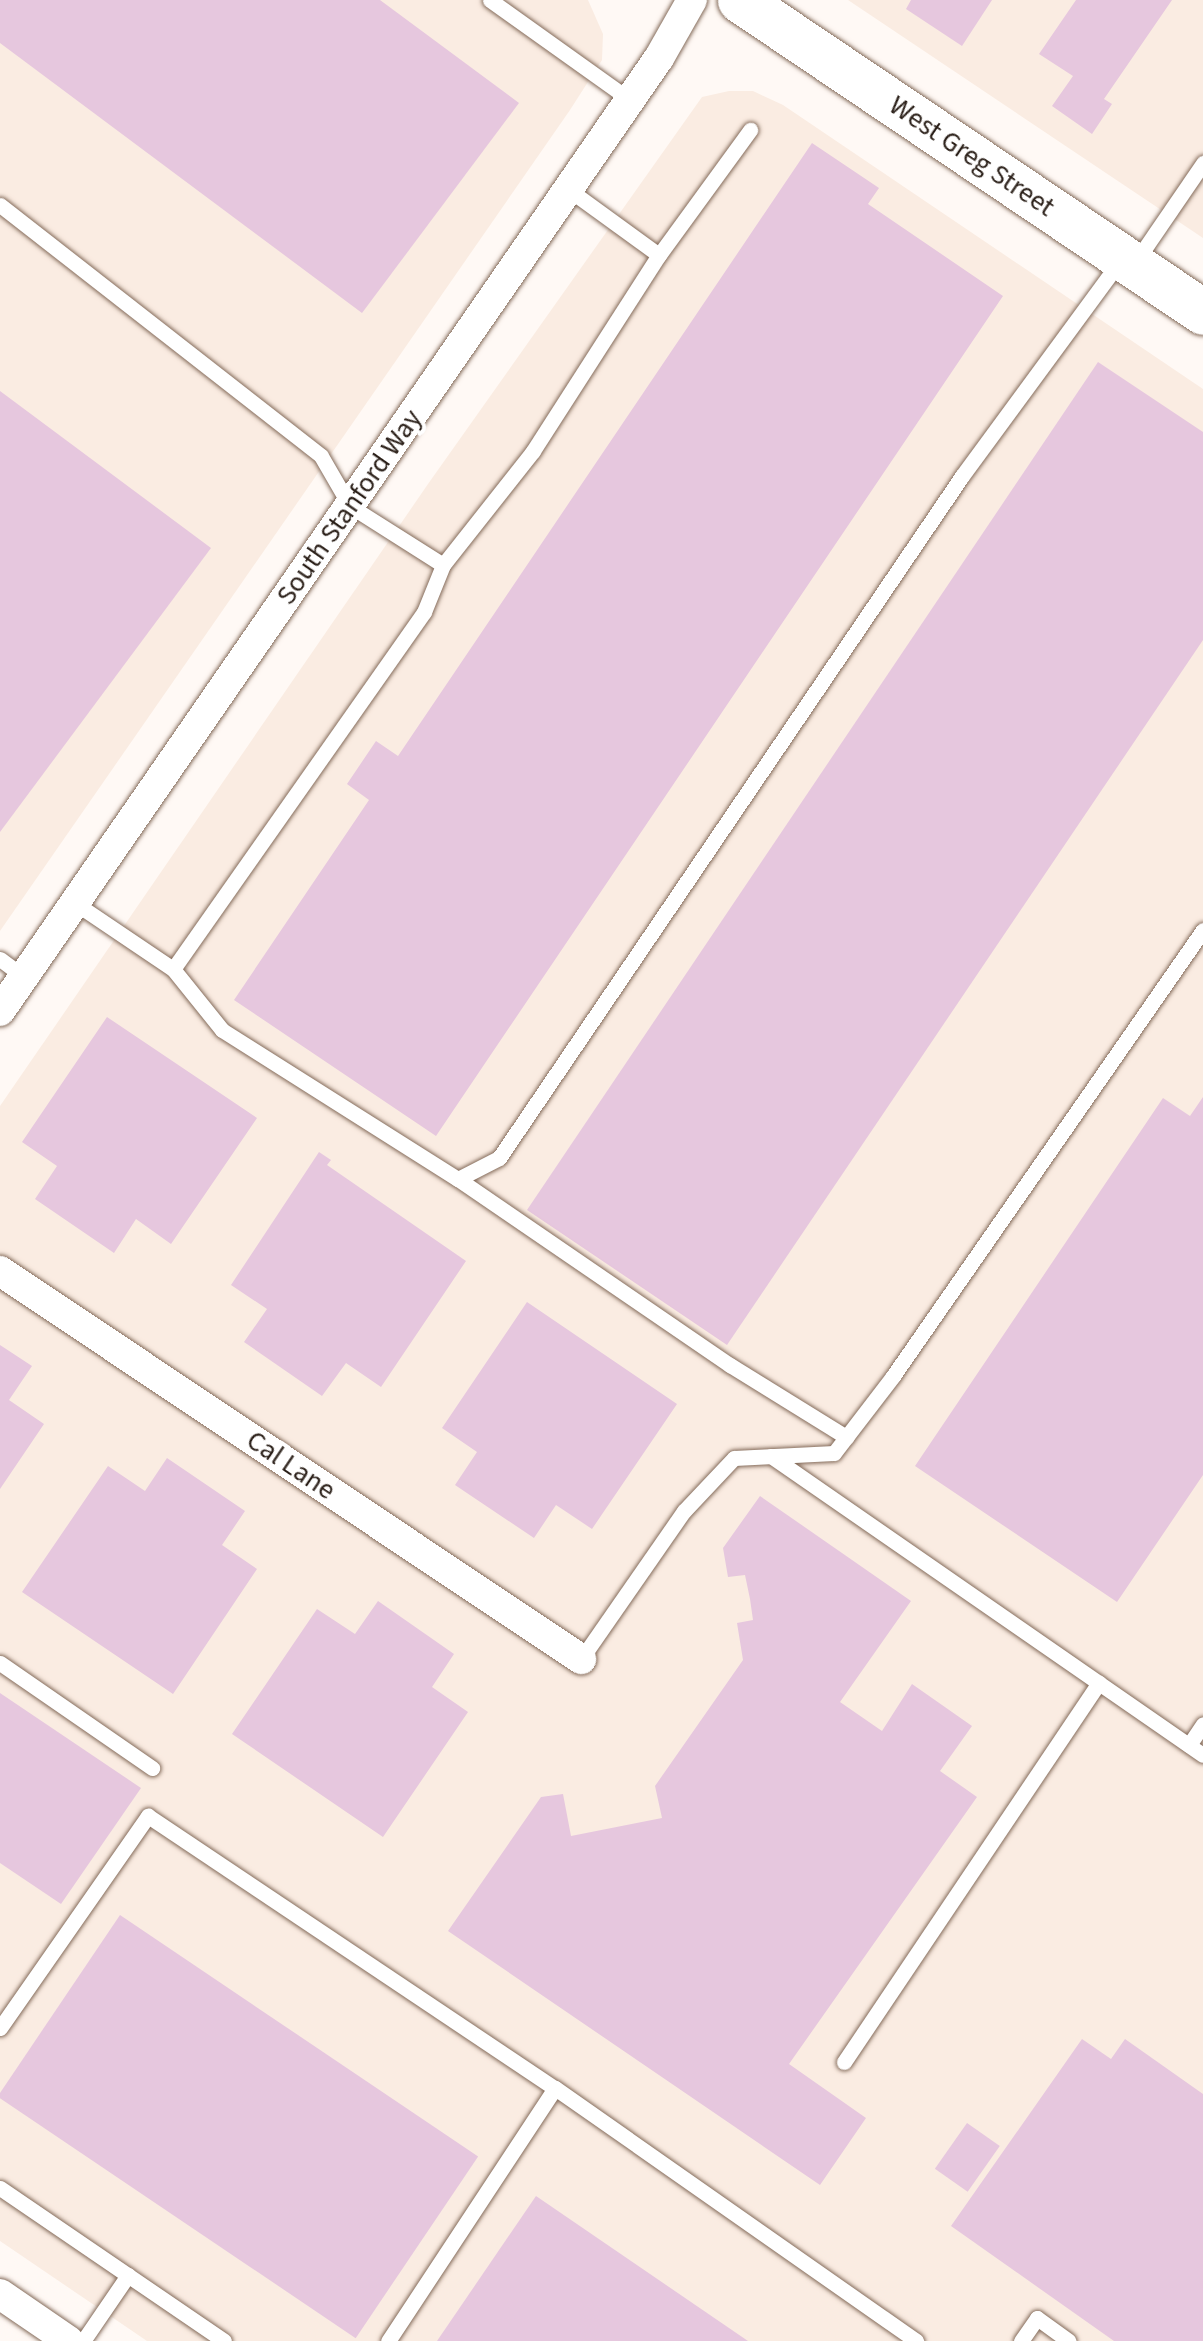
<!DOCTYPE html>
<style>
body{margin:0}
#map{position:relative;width:1203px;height:2341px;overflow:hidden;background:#fff9f5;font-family:"Source Sans 3",sans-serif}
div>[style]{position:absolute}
.built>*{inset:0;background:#faece2}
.building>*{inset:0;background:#e6c7de;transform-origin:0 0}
.roads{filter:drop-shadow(0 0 2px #846b5a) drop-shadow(0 0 2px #846b5a)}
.lane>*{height:15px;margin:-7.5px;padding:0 7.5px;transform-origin:7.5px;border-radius:7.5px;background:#fff}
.street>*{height:30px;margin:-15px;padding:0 15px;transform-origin:15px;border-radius:15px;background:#fff}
.secondary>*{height:45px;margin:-22.5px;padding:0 22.5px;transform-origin:22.5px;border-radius:22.5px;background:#fff}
span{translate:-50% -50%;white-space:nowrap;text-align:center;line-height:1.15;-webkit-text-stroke:8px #fff;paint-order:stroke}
.street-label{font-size:28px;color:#2a1f18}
</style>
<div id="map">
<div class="built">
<div style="clip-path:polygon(0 0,588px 0,603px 34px,602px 60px,570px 110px,0 931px)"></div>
<div style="clip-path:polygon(848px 0,1203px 0,1203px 238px)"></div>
<div style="clip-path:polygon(729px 91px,753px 91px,783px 105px,1203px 389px,1203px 2341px,147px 2341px,0 2241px,0 1106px,428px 484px,702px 97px)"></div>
</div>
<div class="building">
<div style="clip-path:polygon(0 0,380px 0,519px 103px,362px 313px,0 43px)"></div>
<div style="clip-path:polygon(911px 0,992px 0,962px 46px,906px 9px)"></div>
<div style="clip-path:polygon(1076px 0,1172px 0,1104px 99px,1112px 104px,1092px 134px,1052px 106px,1073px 76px,1039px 54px)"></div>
<div style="clip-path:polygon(812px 143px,879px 188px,868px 204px,1003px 296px,436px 1136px,234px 1000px,369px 800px,347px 784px,376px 741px,398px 756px)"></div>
<div style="clip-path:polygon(1098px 362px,1203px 432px,1203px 640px,727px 1345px,527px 1210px)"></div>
<div style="clip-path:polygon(0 391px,211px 548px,0 832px)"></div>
<div style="clip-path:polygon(107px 1017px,257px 1118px,171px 1244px,136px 1219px,114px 1253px,35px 1199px,57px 1166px,22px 1142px)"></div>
<div style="clip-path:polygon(1203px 1097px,1203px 1475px,1117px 1602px,915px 1466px,1163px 1098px,1190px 1116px)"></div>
<div style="clip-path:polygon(319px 1152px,331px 1160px,327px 1165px,466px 1261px,381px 1387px,346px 1363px,322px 1396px,244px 1342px,267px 1309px,231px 1285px)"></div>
<div style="clip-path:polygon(527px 1302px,677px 1404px,592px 1529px,556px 1505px,534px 1538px,455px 1485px,477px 1452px,442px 1428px)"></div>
<div style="clip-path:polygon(0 1345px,32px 1366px,9px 1400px,44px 1424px,0 1489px)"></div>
<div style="clip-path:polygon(167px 1458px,245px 1511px,222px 1545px,257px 1569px,173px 1694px,22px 1592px,108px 1466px,145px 1491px)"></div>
<div style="clip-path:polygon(760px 1496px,911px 1601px,840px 1702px,882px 1731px,912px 1684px,972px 1726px,940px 1771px,977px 1797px,789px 2064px,866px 2118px,820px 2185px,448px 1931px,541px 1797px,563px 1794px,571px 1836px,662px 1818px,655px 1786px,743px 1660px,737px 1623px,753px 1620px,750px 1599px,745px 1575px,728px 1577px,723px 1548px)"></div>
<div style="clip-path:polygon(378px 1601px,454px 1654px,432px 1687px,468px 1712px,383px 1837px,232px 1734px,317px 1609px,355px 1634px)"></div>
<div style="clip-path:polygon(0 1693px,141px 1788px,61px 1904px,0 1863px)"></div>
<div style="left:120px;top:1915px;width:432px;height:219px;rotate:34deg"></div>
<div style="clip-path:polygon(1082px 2039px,1111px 2059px,1125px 2039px,1203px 2094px,1203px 2341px,1114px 2341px,951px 2226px)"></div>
<div style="left:967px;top:2123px;width:40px;height:56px;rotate:35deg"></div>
<div style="clip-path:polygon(536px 2196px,748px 2341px,437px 2341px)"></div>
</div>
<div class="roads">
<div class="lane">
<div style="left:490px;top:0;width:172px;rotate:35.5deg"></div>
<div style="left:568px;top:189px;width:112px;rotate:36deg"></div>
<div style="left:0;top:205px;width:407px;rotate:38deg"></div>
<div style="left:321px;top:456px;width:58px;rotate:59.9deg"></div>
<div style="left:350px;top:506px;width:110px;rotate:32.4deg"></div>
<div style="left:443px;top:565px;width:51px;rotate:112deg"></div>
<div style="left:424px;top:612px;width:436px;rotate:125.1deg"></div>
<div style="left:173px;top:969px;width:78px;rotate:51.2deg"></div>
<div style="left:222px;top:1030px;width:279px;rotate:32.3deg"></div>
<div style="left:458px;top:1179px;width:46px;rotate:-27.1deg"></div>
<div style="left:499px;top:1158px;width:824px;rotate:-55.83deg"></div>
<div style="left:962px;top:476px;width:267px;rotate:-53.7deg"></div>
<div style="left:1136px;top:261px;width:119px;rotate:-55.6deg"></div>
<div style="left:443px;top:565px;width:145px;rotate:-51.7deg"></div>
<div style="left:533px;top:451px;width:233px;rotate:-57.3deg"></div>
<div style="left:659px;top:255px;width:155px;rotate:-53.9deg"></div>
<div style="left:75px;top:903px;width:118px;rotate:34deg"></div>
<div style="left:0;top:959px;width:30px;rotate:37deg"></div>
<div style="left:458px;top:1179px;width:330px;rotate:34.4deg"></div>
<div style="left:730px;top:1365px;width:137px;rotate:31.8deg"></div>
<div style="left:771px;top:1456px;width:525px;rotate:34.69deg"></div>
<div style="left:581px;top:1659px;width:180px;rotate:-55.2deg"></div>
<div style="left:684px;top:1511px;width:73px;rotate:-46.7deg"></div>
<div style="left:734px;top:1458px;width:100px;rotate:-2.9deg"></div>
<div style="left:834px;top:1453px;width:97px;rotate:-52.5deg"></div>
<div style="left:893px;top:1376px;width:543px;rotate:-55.2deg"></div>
<div style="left:0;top:1663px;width:185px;rotate:34.6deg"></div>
<div style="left:1189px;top:1745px;width:25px;rotate:-56deg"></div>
<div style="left:0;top:2028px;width:259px;rotate:-55.1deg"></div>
<div style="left:148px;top:1816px;width:490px;rotate:33.8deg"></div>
<div style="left:555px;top:2088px;width:303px;rotate:123.4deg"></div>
<div style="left:844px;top:2062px;width:457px;rotate:-56.1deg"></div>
<div style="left:555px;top:2088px;width:441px;rotate:35deg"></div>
<div style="left:0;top:2188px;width:271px;rotate:34.3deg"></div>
<div style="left:83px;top:2341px;width:80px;rotate:-55.7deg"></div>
<div style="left:1021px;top:2341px;width:28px;rotate:-55deg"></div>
<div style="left:1037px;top:2318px;width:39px;rotate:36deg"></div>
</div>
<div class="street">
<div style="left:0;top:1011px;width:1159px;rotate:-55.34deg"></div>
<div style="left:659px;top:58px;width:67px;rotate:-60.4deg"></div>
<div style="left:0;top:1271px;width:699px;rotate:33.74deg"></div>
<div style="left:0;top:2294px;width:83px;rotate:34.3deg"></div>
</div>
<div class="secondary">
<div style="left:740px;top:0;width:558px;rotate:33.97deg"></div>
</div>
</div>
<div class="street-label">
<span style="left:972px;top:156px;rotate:34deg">West Greg Street</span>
<span style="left:349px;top:507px;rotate:-55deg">South Stanford Way</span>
<span style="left:291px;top:1465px;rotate:34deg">Cal Lane</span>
</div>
</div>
